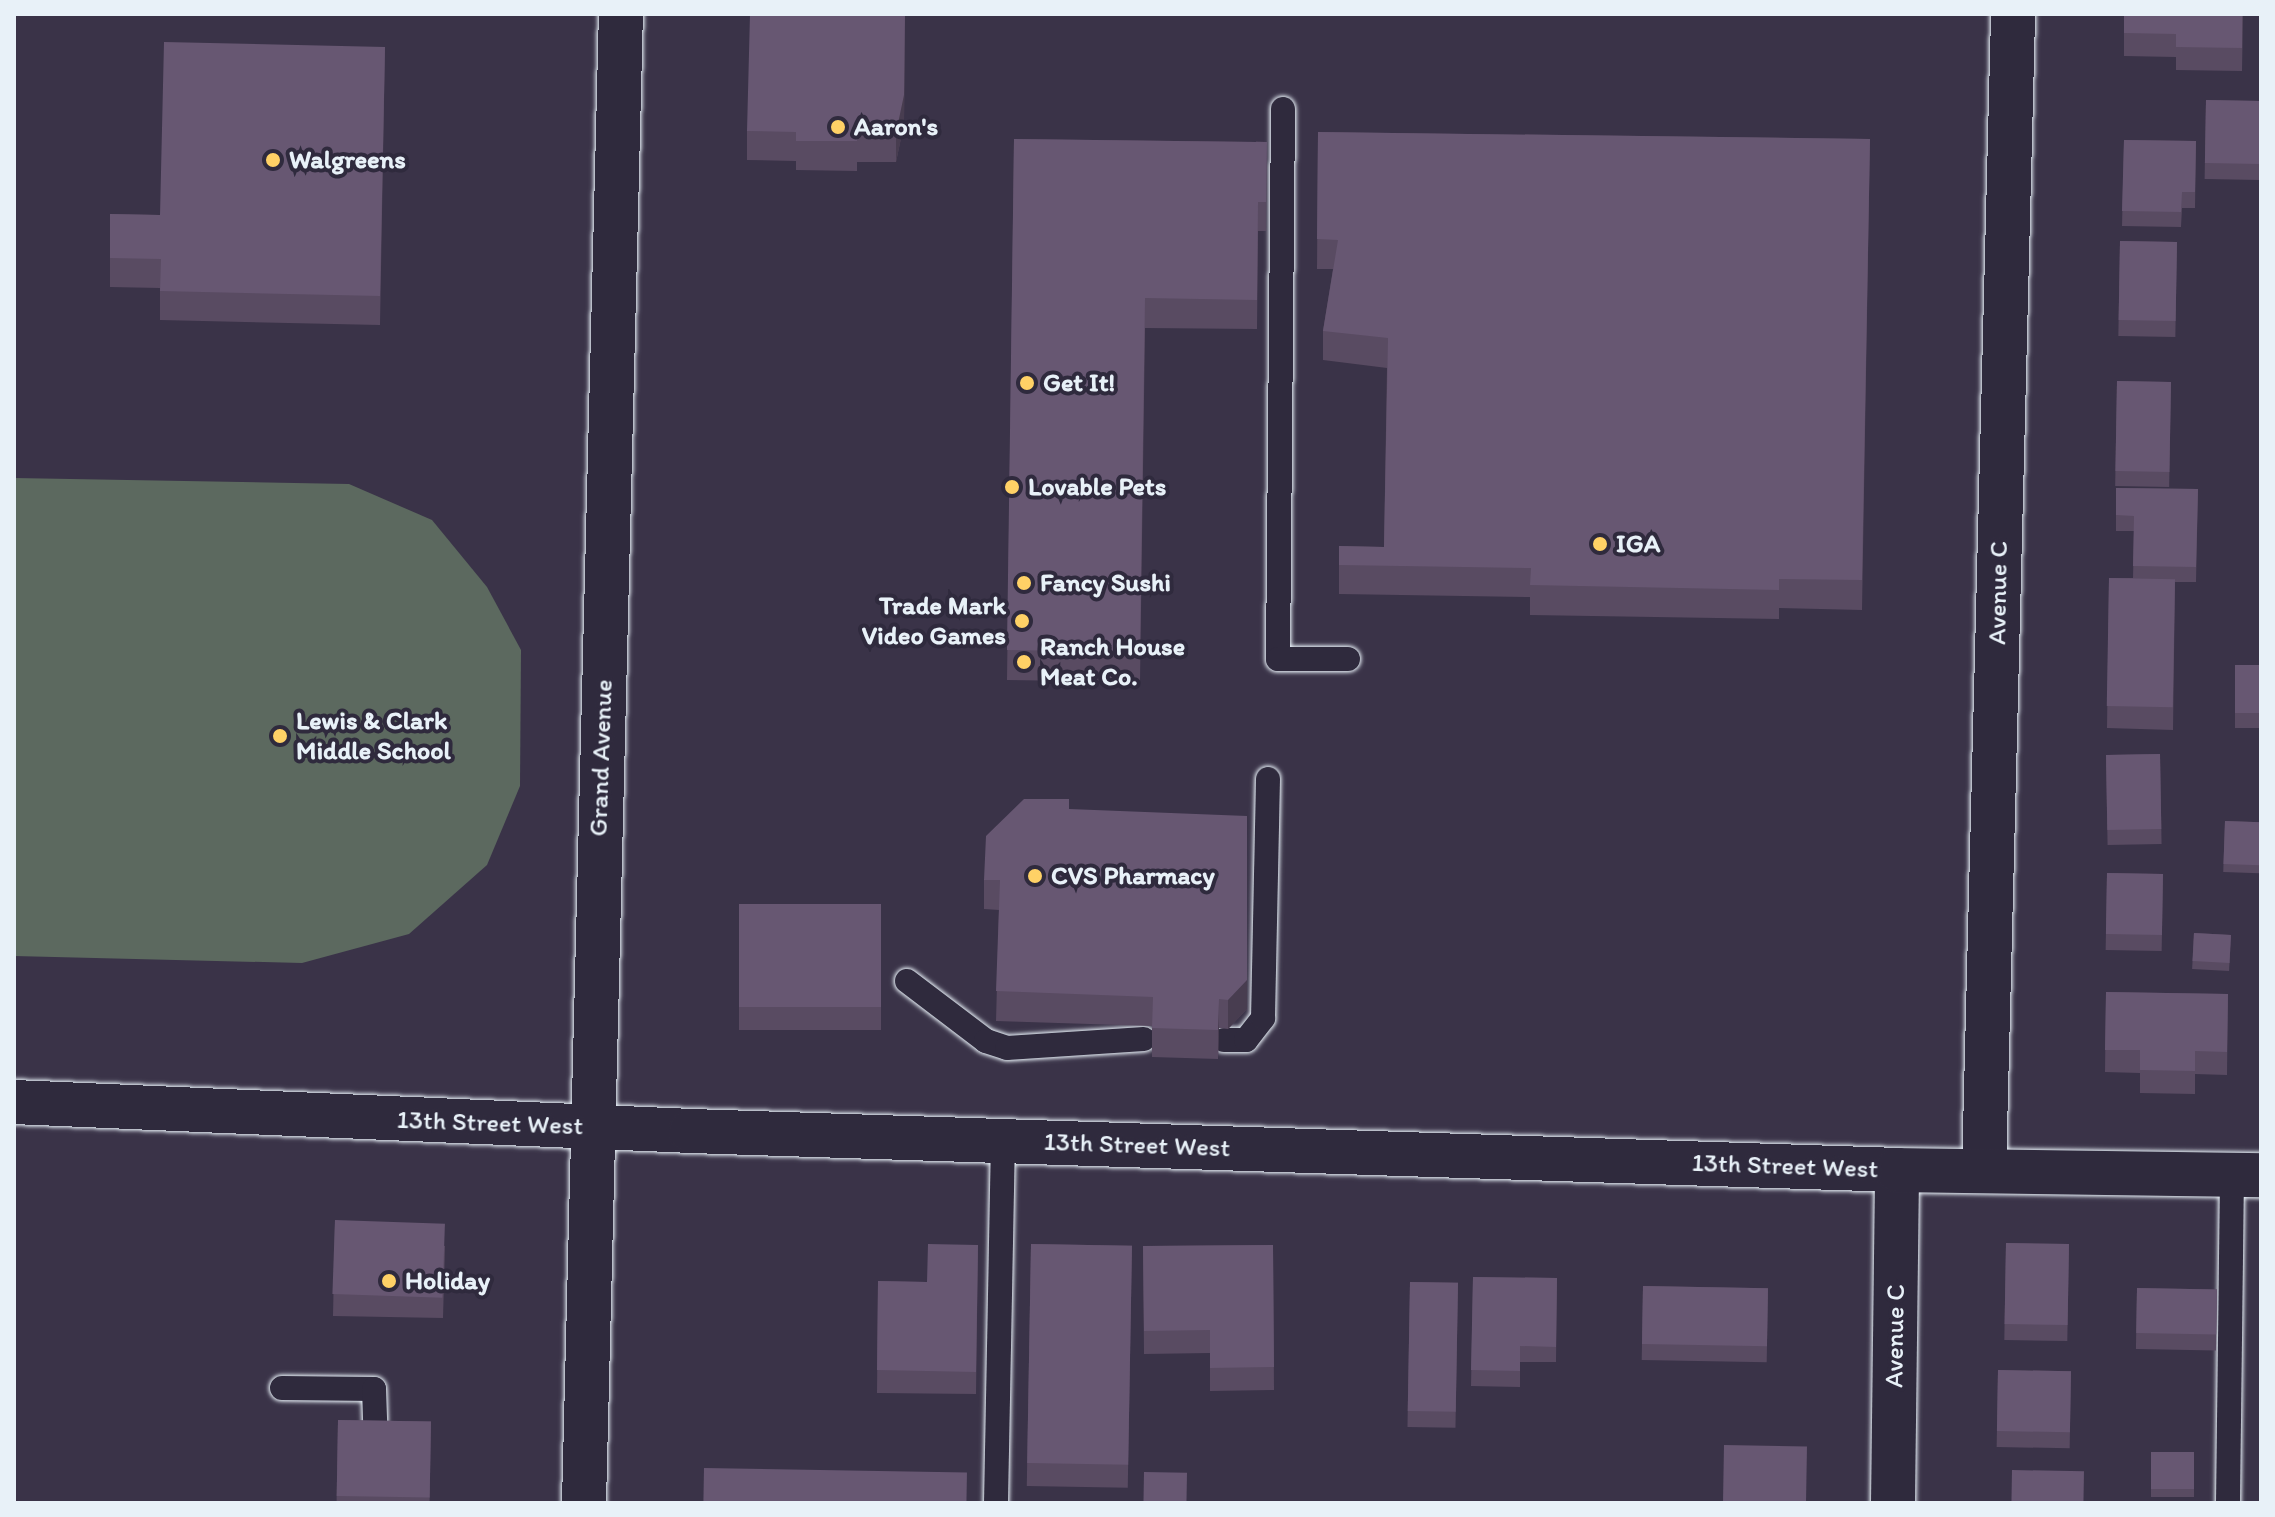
<!DOCTYPE html>
<style>
body{margin:0}
#map{position:relative;width:2275px;height:1517px;overflow:hidden;background:#3a3348;font-family:Itim,sans-serif}
div>[style]{position:absolute}
.green>*{inset:0;background:#5c695f}
.roads{filter:drop-shadow(0 0 2px #e8f1f8) drop-shadow(0 0 2px #e8f1f8)}
.service>*{height:24px;margin:-12px;padding:0 12px;transform-origin:12px;border-radius:12px;background:#2f2a3d}
.minor>*{height:44px;margin:-22px;padding:0 22px;transform-origin:22px;border-radius:22px;background:#2f2a3d}
.tertiary>*{height:44px;margin:-22px;padding:0 22px;transform-origin:22px;border-radius:22px;background:#2f2a3d}
.primary>*{height:44px;margin:-22px;padding:0 22px;transform-origin:22px;border-radius:22px;background:#2f2a3d}
.wall>*{inset:0;background:#594b62;transform-origin:0 0}
.shaded-wall>*{inset:0;background:#483d50}
.building>*{inset:0;background:#675772;transform-origin:0 0}
.dots>*{width:22px;height:22px;translate:-50% -50%;box-sizing:border-box;border:4px solid #2f2a3d;border-radius:50%}
span{translate:-50% -50%;white-space:nowrap;text-align:center;line-height:1.15;-webkit-text-stroke:8px #2f2a3d;paint-order:stroke}
.poi-label{font-size:26px;color:#e8f1f8;font-weight:700}
.left{translate:0 -50%;text-align:left}
.right{translate:-100% -50%;text-align:right}
.street-label{font-size:26px;color:#e8f1f8}
.frame{position:absolute;inset:0;border:16px solid #e8f1f8;pointer-events:none}
</style>
<div id="map">
<div class="green">
<div style="clip-path:polygon(14px 478px,349px 484px,432px 520px,487px 587px,521px 650px,520px 786px,487px 865px,409px 934px,302px 963px,14px 956px)"></div>
</div>
<div class="roads">
<div class="service">
<div style="left:1283px;top:109px;width:550px;rotate:90.52deg"></div>
<div style="left:1278px;top:659px;width:70px"></div>
<div style="left:907px;top:981px;width:99px;rotate:37.2deg"></div>
<div style="left:986px;top:1041px;width:22px;rotate:18deg"></div>
<div style="left:1007px;top:1048px;width:137px;rotate:-3.8deg"></div>
<div style="left:1224px;top:1040px;width:22px"></div>
<div style="left:1246px;top:1040px;width:28px;rotate:-52deg"></div>
<div style="left:1263px;top:1018px;width:239px;rotate:-88.8deg"></div>
<div style="left:282px;top:1388px;width:92px;rotate:0.6deg"></div>
<div style="left:374px;top:1389px;width:32px;rotate:88deg"></div>
<div style="left:996px;top:1503px;width:362px;rotate:-88.9deg"></div>
<div style="left:2228px;top:1503px;width:328px;rotate:-89.3deg"></div>
</div>
<div class="minor">
<div style="left:1984px;top:1171px;width:1157px;rotate:-88.56deg"></div>
<div style="left:1893px;top:1503px;width:333px;rotate:-89.3deg"></div>
</div>
<div class="tertiary">
<div style="left:14px;top:1102px;width:678px;rotate:2.45deg"></div>
<div style="left:691px;top:1131px;width:1207px;rotate:1.85deg"></div>
<div style="left:1897px;top:1170px;width:364px;rotate:0.8deg"></div>
</div>
<div class="primary">
<div style="left:584px;top:1503px;width:1489px;rotate:-88.58deg"></div>
</div>
</div>
<div class="wall">
<div style="clip-path:polygon(905px 14px,904px 124px,896px 162px,857px 162px,857px 171px,796px 170px,796px 161px,747px 160px,747px 131px)"></div>
<div style="clip-path:polygon(2124px 14px,2243px 14px,2242px 71px,2176px 70px,2176px 57px,2124px 56px)"></div>
<div style="clip-path:polygon(385px 47px,380px 325px,160px 320px,160px 288px,110px 287px,110px 214px,160px 215px)"></div>
<div style="left:2206px;top:100px;width:55px;height:79px;rotate:1deg"></div>
<div style="clip-path:polygon(1318px 132px,1870px 139px,1862px 610px,1779px 608px,1779px 619px,1530px 615px,1530px 597px,1339px 594px,1339px 546px,1384px 547px,1387px 368px,1323px 360px,1323px 331px,1333px 269px,1317px 269px)"></div>
<div style="clip-path:polygon(1014px 139px,1267px 142px,1266px 231px,1258px 231px,1257px 329px,1145px 328px,1140px 682px,1007px 680px)"></div>
<div style="clip-path:polygon(2124px 140px,2196px 141px,2195px 208px,2182px 208px,2181px 227px,2122px 226px)"></div>
<div style="left:2120px;top:241px;width:57px;height:95px;rotate:1deg"></div>
<div style="left:2117px;top:381px;width:54px;height:105px;rotate:1deg"></div>
<div style="clip-path:polygon(2116px 488px,2198px 489px,2196px 582px,2175px 582px,2173px 730px,2107px 728px,2109px 578px,2133px 578px,2134px 531px,2116px 531px)"></div>
<div style="left:2235px;top:665px;width:26px;height:63px"></div>
<div style="left:2160px;top:754px;width:90px;height:54px;rotate:89deg"></div>
<div style="clip-path:polygon(1069px 809px,1247px 1009px,1228px 1029px,1219px 1028px,1218px 1059px,1152px 1057px,1152px 1026px,996px 1021px,999px 910px,984px 909px,984px 880px)"></div>
<div style="left:2225px;top:821px;width:36px;height:51px;rotate:2deg"></div>
<div style="left:2107px;top:873px;width:56px;height:77px;rotate:1deg"></div>
<div style="left:739px;top:904px;width:142px;height:126px"></div>
<div style="left:2194px;top:933px;width:37px;height:36px;rotate:3deg"></div>
<div style="clip-path:polygon(2106px 992px,2228px 994px,2227px 1075px,2195px 1074px,2195px 1094px,2140px 1093px,2140px 1073px,2105px 1072px)"></div>
<div style="clip-path:polygon(335px 1220px,445px 1246px,443px 1318px,333px 1316px)"></div>
<div style="left:2006px;top:1243px;width:63px;height:97px;rotate:1deg"></div>
<div style="left:1031px;top:1244px;width:101px;height:242px;rotate:1deg"></div>
<div style="clip-path:polygon(978px 1245px,976px 1394px,877px 1393px,878px 1281px,927px 1282px)"></div>
<div style="clip-path:polygon(1273px 1245px,1274px 1390px,1210px 1391px,1210px 1353px,1144px 1354px,1143px 1246px)"></div>
<div style="clip-path:polygon(1473px 1277px,1557px 1278px,1556px 1362px,1520px 1362px,1520px 1387px,1471px 1386px)"></div>
<div style="left:1410px;top:1282px;width:48px;height:145px;rotate:1deg"></div>
<div style="left:1643px;top:1286px;width:125px;height:74px;rotate:1deg"></div>
<div style="left:2137px;top:1288px;width:80px;height:61px;rotate:1deg"></div>
<div style="left:1998px;top:1370px;width:73px;height:77px;rotate:1deg"></div>
<div style="left:338px;top:1420px;width:93px;height:83px;rotate:1deg"></div>
<div style="left:2151px;top:1452px;width:43px;height:45px"></div>
</div>
<div class="shaded-wall">
<div style="clip-path:polygon(905px 14px,904px 124px,896px 162px,896px 133px)"></div>
<div style="clip-path:polygon(1247px 816px,1247px 1009px,1228px 1029px,1228px 1000px)"></div>
<div style="clip-path:polygon(1219px 999px,1219px 1028px,1218px 1059px,1218px 1030px)"></div>
</div>
<div class="building">
<div style="clip-path:polygon(750px 14px,905px 14px,904px 95px,896px 133px,857px 133px,857px 141px,796px 141px,796px 132px,747px 131px)"></div>
<div style="clip-path:polygon(2124px 14px,2242px 14px,2242px 48px,2176px 47px,2176px 34px,2124px 33px)"></div>
<div style="clip-path:polygon(164px 42px,385px 47px,380px 296px,160px 291px,161px 259px,110px 258px,110px 214px,160px 215px)"></div>
<div style="left:2206px;top:100px;width:55px;height:63px;rotate:1deg"></div>
<div style="clip-path:polygon(1318px 132px,1870px 139px,1862px 580px,1779px 579px,1779px 590px,1530px 585px,1531px 568px,1339px 565px,1339px 546px,1384px 547px,1388px 338px,1323px 331px,1338px 240px,1317px 239px)"></div>
<div style="clip-path:polygon(1014px 139px,1267px 142px,1266px 202px,1258px 202px,1257px 300px,1145px 298px,1140px 652px,1007px 650px)"></div>
<div style="clip-path:polygon(2124px 140px,2196px 141px,2195px 192px,2182px 192px,2181px 212px,2122px 211px)"></div>
<div style="left:2120px;top:241px;width:57px;height:79px;rotate:1deg"></div>
<div style="left:2117px;top:381px;width:54px;height:90px;rotate:1deg"></div>
<div style="clip-path:polygon(2116px 488px,2198px 489px,2196px 567px,2133px 566px,2134px 516px,2116px 515px)"></div>
<div style="left:2109px;top:578px;width:66px;height:128px;rotate:1deg"></div>
<div style="left:2235px;top:665px;width:26px;height:48px"></div>
<div style="left:2160px;top:754px;width:75px;height:54px;rotate:89deg"></div>
<div style="clip-path:polygon(1024px 799px,1069px 799px,1069px 809px,1247px 816px,1247px 980px,1228px 1000px,1219px 999px,1218px 1030px,1152px 1028px,1153px 997px,996px 991px,1000px 880px,984px 880px,986px 836px)"></div>
<div style="left:2225px;top:821px;width:36px;height:43px;rotate:2deg"></div>
<div style="left:2107px;top:873px;width:56px;height:61px;rotate:1deg"></div>
<div style="left:739px;top:904px;width:142px;height:103px"></div>
<div style="left:2194px;top:933px;width:37px;height:28px;rotate:3deg"></div>
<div style="clip-path:polygon(2106px 992px,2228px 994px,2227px 1052px,2195px 1051px,2195px 1071px,2140px 1070px,2140px 1050px,2105px 1050px)"></div>
<div style="left:335px;top:1220px;width:110px;height:74px;rotate:2deg"></div>
<div style="left:2006px;top:1243px;width:63px;height:81px;rotate:1deg"></div>
<div style="clip-path:polygon(928px 1244px,978px 1245px,976px 1372px,877px 1370px,878px 1281px,927px 1282px)"></div>
<div style="left:1031px;top:1244px;width:101px;height:219px;rotate:1deg"></div>
<div style="clip-path:polygon(1273px 1245px,1274px 1367px,1210px 1368px,1210px 1330px,1144px 1331px,1143px 1246px)"></div>
<div style="clip-path:polygon(1473px 1277px,1557px 1278px,1556px 1347px,1520px 1346px,1520px 1371px,1471px 1370px)"></div>
<div style="left:1410px;top:1282px;width:48px;height:129px;rotate:1deg"></div>
<div style="left:1643px;top:1286px;width:125px;height:58px;rotate:1deg"></div>
<div style="left:2137px;top:1288px;width:80px;height:45px;rotate:1deg"></div>
<div style="left:1998px;top:1370px;width:73px;height:61px;rotate:1deg"></div>
<div style="left:338px;top:1420px;width:93px;height:76px;rotate:1deg"></div>
<div style="left:1724px;top:1445px;width:83px;height:58px;rotate:1deg"></div>
<div style="left:2151px;top:1452px;width:43px;height:37px"></div>
<div style="left:704px;top:1468px;width:263px;height:35px;rotate:1deg"></div>
<div style="left:2012px;top:1470px;width:72px;height:33px;rotate:1deg"></div>
<div style="left:1144px;top:1472px;width:43px;height:31px;rotate:1deg"></div>
</div>
<div class="dots">
<div style="left:838px;top:127px;background:#ffd166"></div>
<div style="left:273px;top:160px;background:#ffd166"></div>
<div style="left:1027px;top:383px;background:#ffd166"></div>
<div style="left:1012px;top:487px;background:#ffd166"></div>
<div style="left:1600px;top:544px;background:#ffd166"></div>
<div style="left:1024px;top:583px;background:#ffd166"></div>
<div style="left:1022px;top:621px;background:#ffd166"></div>
<div style="left:1024px;top:662px;background:#ffd166"></div>
<div style="left:280px;top:736px;background:#ffd166"></div>
<div style="left:1035px;top:876px;background:#ffd166"></div>
<div style="left:389px;top:1281px;background:#ffd166"></div>
</div>
<div class="poi-label">
<span class="left" style="left:854px;top:127px">Aaron's</span>
<span class="left" style="left:289px;top:160px">Walgreens</span>
<span class="left" style="left:1043px;top:383px">Get It!</span>
<span class="left" style="left:1028px;top:487px">Lovable Pets</span>
<span class="left" style="left:1616px;top:544px">IGA</span>
<span class="left" style="left:1040px;top:583px">Fancy Sushi</span>
<span class="right" style="left:1006px;top:621px">Trade Mark<br>Video Games</span>
<span class="left" style="left:1040px;top:662px">Ranch House<br>Meat Co.</span>
<span class="left" style="left:296px;top:736px">Lewis &amp; Clark<br>Middle School</span>
<span class="left" style="left:1051px;top:876px">CVS Pharmacy</span>
<span class="left" style="left:405px;top:1281px">Holiday</span>
</div>
<div class="street-label">
<span style="left:1998px;top:593px;rotate:-89deg">Avenue C</span>
<span style="left:601px;top:758px;rotate:-88deg">Grand Avenue</span>
<span style="left:490px;top:1123px;rotate:2deg">13th Street West</span>
<span style="left:1137px;top:1145px;rotate:2deg">13th Street West</span>
<span style="left:1785px;top:1166px;rotate:2deg">13th Street West</span>
<span style="left:1895px;top:1336px;rotate:-89deg">Avenue C</span>
</div>
<div class="frame"></div>
</div>
